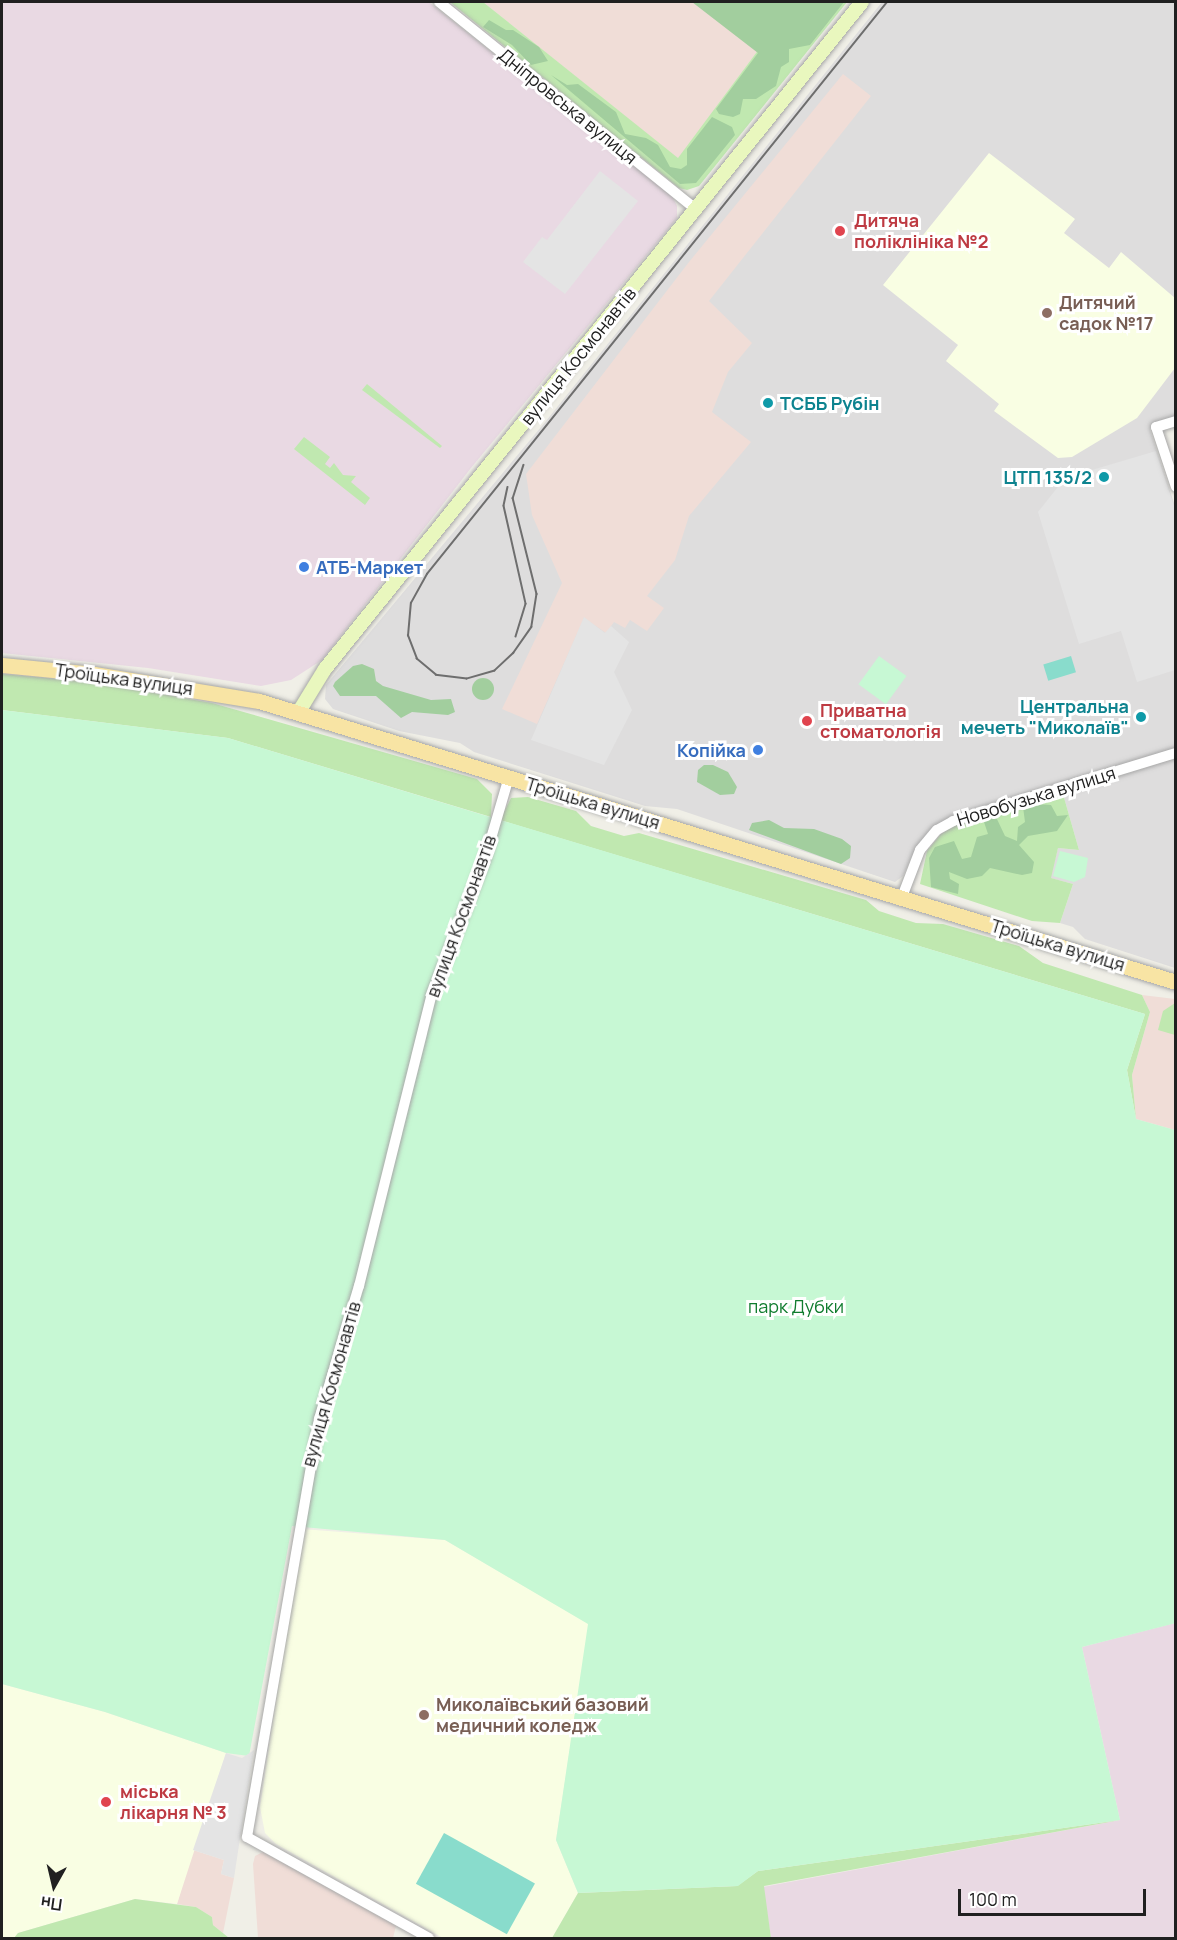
<!DOCTYPE html>
<meta charset="utf-8">
<style>
body{margin:0}
#map{position:relative;width:1177px;height:1940px;overflow:hidden;background:#f0efe7;font-family:Manrope,sans-serif}
div>[style]{position:absolute}
.residential>*{inset:0;background:#dedddd}
.commercial>*{inset:0;background:#f0ddd7}
.industrial>*{inset:0;background:#e9d9e3}
.education>*{inset:0;background:#f9fee3}
.grass>*{inset:0;background:#c0e8b0}
.forest>*{inset:0;background:#a2ce9e}
.round{border-radius:50%}
.park>*{inset:0;background:#c7f8d4;transform-origin:0 0}
.pitch>*{inset:0;background:#89dccc;transform-origin:0 0}
.parking>*{inset:0;background:#e4e4e4}
.roads{filter:drop-shadow(0 0 2px #a7a7a7) drop-shadow(0 0 2px #a7a7a7)}
.street>*{height:10px;margin:-5px;padding:0 5px;transform-origin:5px;border-radius:5px;background:#fff}
.secondary>*{height:14px;margin:-7px;padding:0 7px;transform-origin:7px;border-radius:7px;background:#e9f7be}
.primary>*{height:15px;margin:-7.5px;padding:0 7.5px;transform-origin:7.5px;border-radius:7.5px;background:#f8e4a4}
.tram>*{height:1.5px;margin:-0.75px;padding:0 0.75px;transform-origin:0.75px;border-radius:0.75px;background:#6e6e6e}
.dots>*{width:16px;height:16px;translate:-50% -50%;box-sizing:border-box;border:3px solid #fff;border-radius:50%}
span{translate:-50% -50%;white-space:nowrap;text-align:center;line-height:1.15;-webkit-text-stroke:6px #fff;paint-order:stroke}
.street-label{font-size:18px;color:#202020}
.health-label{font-size:18px;color:#be3a42;font-weight:700}
.left{translate:0 -50%;text-align:left}
.education-label{font-size:18px;color:#785e54;font-weight:700}
.culture-label{font-size:18px;color:#0d838f;font-weight:700}
.right{translate:-100% -50%;text-align:right}
.shop-label{font-size:18px;color:#366cbe;font-weight:700}
.park-label{font-size:18px;color:#107c2e}
.frame{position:absolute;inset:0;border:3px solid #202020;pointer-events:none}
.north{position:absolute;left:24px;top:1856px;width:60px;height:60px;-webkit-text-stroke:4px #fff;paint-order:stroke;rotate:188deg;font-size:16px;font-weight:700;line-height:24px;text-align:center;color:#202020}
.north::after{content:'';display:block;margin:auto;width:21px;height:27px;background:#202020;clip-path:polygon(50% 0,100% 100%,50% 72%,0 100%)}
.scale{position:absolute;left:958px;top:1889px;width:188px;height:27px;box-sizing:border-box;border:3px solid #202020;border-top:0;padding-left:8px;font-size:18px;line-height:21px;white-space:nowrap;color:#202020;-webkit-text-stroke:4px #fff;paint-order:stroke}
</style>
<div id="map">
<div class="residential">
<div style="clip-path:polygon(882px 2px,1175px 2px,1175px 416px,1152px 424px,1150px 430px,1175px 506px,1175px 749px,949px 818px,917px 846px,903px 876px,895px 882px,677px 809px,645px 806px,474px 752px,460px 743px,399px 731px,333px 709px,325px 699px,326px 685px,546px 421px)"></div>
<div style="clip-path:polygon(1175px 758px,1175px 968px,1085px 939px,1073px 927px,1060px 923px,1073px 884px,1050px 878px,1058px 848px,1079px 850px,1063px 794px)"></div>
</div>
<div class="commercial">
<div style="clip-path:polygon(483px 2px,794px 2px,678px 159px)"></div>
<div style="clip-path:polygon(843px 74px,871px 96px,709px 301px,752px 343px,728px 372px,712px 412px,751px 442px,689px 516px,675px 560px,647px 596px,664px 608px,647px 631px,630px 620px,625px 628px,614px 622px,606px 633px,584px 618px,537px 724px,502px 709px,562px 583px,532px 515px,526px 474px,689px 262px)"></div>
<div style="clip-path:polygon(1142px 995px,1175px 999px,1175px 1130px,1136px 1119px,1132px 1075px,1150px 1012px)"></div>
<div style="clip-path:polygon(193px 1850px,224px 1860px,221px 1874px,234px 1878px,223px 1933px,213px 1925px,212px 1917px,196px 1907px,177px 1904px)"></div>
<div style="clip-path:polygon(263px 1852px,396px 1926px,393px 1938px,258px 1938px,253px 1864px,255px 1856px)"></div>
</div>
<div class="industrial">
<div style="clip-path:polygon(2px 2px,429px 2px,672px 196px,677px 206px,677px 218px,471px 468px,322px 660px,291px 680px,261px 686px,148px 668px,2px 653px)"></div>
<div style="clip-path:polygon(1175px 1623px,1175px 1938px,771px 1938px,763px 1887px,1120px 1820px,1082px 1647px)"></div>
</div>
<div class="education">
<div style="clip-path:polygon(989px 153px,1075px 219px,1064px 233px,1109px 268px,1121px 252px,1175px 298px,1175px 368px,1137px 418px,1072px 457px,1058px 458px,994px 411px,999px 404px,946px 361px,958px 345px,883px 285px)"></div>
<div style="clip-path:polygon(302px 1529px,445px 1540px,589px 1624px,556px 1840px,578px 1893px,552px 1938px,443px 1938px,276px 1844px,265px 1833px,260px 1807px)"></div>
<div style="clip-path:polygon(2px 1684px,105px 1712px,226px 1753px,177px 1904px,135px 1899px,18px 1933px,14px 1938px,2px 1938px)"></div>
</div>
<div class="grass">
<div style="clip-path:polygon(450px 2px,483px 2px,678px 158px,794px 2px,847px 2px,699px 186px,687px 190px,679px 188px)"></div>
<div style="clip-path:polygon(367px 384px,442px 446px,440px 448px,362px 390px)"></div>
<div style="clip-path:polygon(304px 437px,330px 457px,325px 464px,330px 468px,334px 463px,343px 475px,356px 476px,351px 482px,370px 498px,365px 505px,294px 449px)"></div>
<div style="clip-path:polygon(2px 674px,92px 682px,212px 703px,477px 779px,492px 794px,491px 817px,228px 738px,2px 710px)"></div>
<div style="clip-path:polygon(1063px 794px,1079px 850px,1058px 848px,1051px 878px,1073px 884px,1060px 923px,1032px 921px,920px 884px,927px 851px,941px 834px,956px 824px)"></div>
<div style="clip-path:polygon(528px 797px,576px 811px,591px 826px,624px 836px,639px 833px,866px 900px,879px 911px,916px 923px,943px 924px,1019px 946px,1043px 963px,1142px 995px,1150px 1012px,1132px 1075px,1136px 1119px,1127px 1070px,1145px 1014px,500px 820px,511px 798px)"></div>
<div style="clip-path:polygon(1175px 1003px,1175px 1035px,1158px 1030px,1163px 1011px)"></div>
<div style="clip-path:polygon(1120px 1820px,764px 1886px,771px 1938px,552px 1938px,578px 1893px,737px 1886px,758px 1871px)"></div>
<div style="clip-path:polygon(135px 1899px,196px 1907px,212px 1917px,213px 1925px,229px 1938px,14px 1938px,18px 1933px)"></div>
</div>
<div class="forest">
<div style="clip-path:polygon(692px 2px,844px 2px,810px 45px,789px 49px,789px 62px,781px 67px,776px 86px,756px 99px,743px 99px,740px 114px,733px 117px,719px 114px,716px 109px,758px 53px)"></div>
<div style="clip-path:polygon(489px 20px,506px 30px,513px 30px,539px 47px,548px 61px,531px 65px,512px 45px,483px 27px)"></div>
<div style="clip-path:polygon(551px 75px,567px 85px,578px 84px,616px 112px,625px 134px,646px 138px,658px 145px,670px 167px,681px 169px,687px 165px,687px 149px,712px 117px,732px 127px,735px 135px,696px 183px,680px 184px)"></div>
<div style="clip-path:polygon(362px 664px,374px 669px,376px 681px,383px 686px,431px 700px,451px 699px,455px 712px,448px 715px,412px 712px,401px 718px,376px 696px,340px 696px,333px 686px,335px 682px,353px 666px)"></div>
<div class="round" style="left:472px;top:678px;width:22px;height:22px"></div>
<div style="clip-path:polygon(704px 765px,713px 765px,728px 772px,737px 787px,734px 794px,720px 795px,697px 782px,698px 770px)"></div>
<div style="clip-path:polygon(1034px 804px,1051px 805px,1057px 816px,1068px 815px,1057px 831px,1028px 836px,1019px 845px,1034px 862px,1032px 873px,1022px 875px,990px 868px,982px 876px,967px 879px,949px 872px,950px 879px,959px 884px,958px 894px,931px 887px,929px 858px,935px 847px,954px 841px,962px 859px,971px 857px,977px 837px,988px 834px,984px 822px,987px 817px,996px 817px,1005px 836px,1017px 841px,1018px 827px,1025px 822px,1023px 807px)"></div>
<div style="clip-path:polygon(769px 820px,784px 828px,814px 829px,842px 839px,851px 846px,850px 858px,841px 864px,749px 830px,752px 823px)"></div>
</div>
<div class="park">
<div style="left:879px;top:656px;width:34px;height:35px;rotate:36deg"></div>
<div style="clip-path:polygon(2px 710px,228px 738px,1145px 1014px,1127px 1070px,1136px 1119px,1175px 1130px,1176px 1623px,1082px 1647px,1120px 1820px,758px 1871px,738px 1886px,578px 1893px,556px 1840px,588px 1624px,445px 1540px,292px 1526px,249px 1756px,226px 1753px,105px 1712px,2px 1684px)"></div>
<div style="clip-path:polygon(1060px 851px,1088px 858px,1085px 877px,1074px 882px,1053px 876px)"></div>
</div>
<div class="pitch">
<div style="left:1071px;top:656px;width:17px;height:29px;rotate:73deg"></div>
<div style="left:444px;top:1833px;width:104px;height:58px;rotate:29deg"></div>
</div>
<div class="parking">
<div style="clip-path:polygon(600px 171px,638px 201px,565px 294px,523px 262px,542px 237px,547px 240px)"></div>
<div style="clip-path:polygon(1156px 451px,1175px 509px,1175px 670px,1137px 682px,1121px 631px,1079px 644px,1038px 512px,1065px 478px)"></div>
<div style="clip-path:polygon(584px 617px,605px 633px,611px 626px,629px 642px,614px 672px,632px 710px,604px 765px,531px 740px)"></div>
<div style="clip-path:polygon(254px 1750px,239px 1845px,234px 1878px,221px 1874px,224px 1860px,193px 1850px,226px 1753px,242px 1758px)"></div>
</div>
<div class="roads">
<div class="street">
<div style="left:439px;top:2px;width:331px;rotate:38.9deg"></div>
<div style="left:1176px;top:421px;width:21px;rotate:163deg"></div>
<div style="left:1156px;top:427px;width:63px;rotate:71.6deg"></div>
<div style="left:902px;top:897px;width:50px;rotate:-69deg"></div>
<div style="left:920px;top:850px;width:26px;rotate:-50deg"></div>
<div style="left:937px;top:830px;width:18px;rotate:-29deg"></div>
<div style="left:953px;top:821px;width:233px;rotate:-17deg"></div>
<div style="left:429px;top:1938px;width:208px;rotate:-151deg"></div>
<div style="left:247px;top:1837px;width:424px;rotate:-80.2deg"></div>
<div style="left:319px;top:1419px;width:139px;rotate:-73.3deg"></div>
<div style="left:359px;top:1286px;width:301px;rotate:-76deg"></div>
<div style="left:432px;top:994px;width:145px;rotate:-68.6deg"></div>
<div style="left:485px;top:859px;width:85px;rotate:-73.7deg"></div>
</div>
<div class="secondary">
<div style="left:298px;top:713px;width:52px;rotate:-58.5deg"></div>
<div style="left:325px;top:669px;width:856px;rotate:-51.16deg"></div>
</div>
<div class="primary">
<div style="left:2px;top:665px;width:92px;rotate:5.6deg"></div>
<div style="left:94px;top:674px;width:167px;rotate:9.3deg"></div>
<div style="left:259px;top:701px;width:959px;rotate:17.04deg"></div>
</div>
</div>
<div class="tram">
<div style="left:524px;top:465px;width:35px;rotate:108deg"></div>
<div style="left:513px;top:498px;width:99px;rotate:76deg"></div>
<div style="left:537px;top:594px;width:33px;rotate:99deg"></div>
<div style="left:532px;top:627px;width:32px;rotate:125deg"></div>
<div style="left:514px;top:653px;width:26px;rotate:137deg"></div>
<div style="left:495px;top:671px;width:29px;rotate:164deg"></div>
<div style="left:467px;top:679px;width:31px;rotate:-173deg"></div>
<div style="left:436px;top:675px;width:25px;rotate:-140deg"></div>
<div style="left:417px;top:659px;width:25px;rotate:-111deg"></div>
<div style="left:408px;top:636px;width:33px;rotate:-85deg"></div>
<div style="left:411px;top:603px;width:33px;rotate:-61deg"></div>
<div style="left:427px;top:574px;width:734px;rotate:-51.19deg"></div>
<div style="left:508px;top:487px;width:19px;rotate:102deg"></div>
<div style="left:504px;top:506px;width:100px;rotate:77.3deg"></div>
<div style="left:526px;top:604px;width:34px;rotate:107deg"></div>
</div>
<div class="dots">
<div style="left:840px;top:231px;background:#e0444e"></div>
<div style="left:1047px;top:313px;background:#8d6e63"></div>
<div style="left:768px;top:403px;background:#0f9aa8"></div>
<div style="left:1104px;top:477px;background:#0f9aa8"></div>
<div style="left:304px;top:567px;background:#3f7fe0"></div>
<div style="left:1141px;top:717px;background:#0f9aa8"></div>
<div style="left:807px;top:721px;background:#e0444e"></div>
<div style="left:758px;top:750px;background:#3f7fe0"></div>
<div style="left:424px;top:1715px;background:#8d6e63"></div>
<div style="left:106px;top:1802px;background:#e0444e"></div>
</div>
<div class="street-label">
<span style="left:568px;top:106px;rotate:39deg">Дніпровська вулиця</span>
<span style="left:578px;top:356px;rotate:-51deg">вулиця Космонавтів</span>
<span style="left:124px;top:679px;rotate:8deg">Троїцька вулиця</span>
<span style="left:1036px;top:796px;rotate:-17deg">Новобузька вулиця</span>
<span style="left:593px;top:803px;rotate:17deg">Троїцька вулиця</span>
<span style="left:461px;top:916px;rotate:-70deg">вулиця Космонавтів</span>
<span style="left:1058px;top:945px;rotate:17deg">Троїцька вулиця</span>
<span style="left:331px;top:1384px;rotate:-74deg">вулиця Космонавтів</span>
</div>
<div class="health-label">
<span class="left" style="left:854px;top:231px">Дитяча<br>поліклініка №2</span>
<span class="left" style="left:820px;top:721px">Приватна<br>стоматологія</span>
<span class="left" style="left:120px;top:1802px">міська<br>лікарня № 3</span>
</div>
<div class="education-label">
<span class="left" style="left:1059px;top:313px">Дитячий<br>садок №17</span>
<span class="left" style="left:436px;top:1715px">Миколаївський базовий<br>медичний коледж</span>
</div>
<div class="culture-label">
<span class="left" style="left:780px;top:403px">ТСББ Рубін</span>
<span class="right" style="left:1092px;top:477px">ЦТП 135/2</span>
<span class="right" style="left:1129px;top:717px">Центральна<br>мечеть "Миколаїв"</span>
</div>
<div class="shop-label">
<span class="left" style="left:316px;top:567px">АТБ-Маркет</span>
<span class="right" style="left:746px;top:750px">Копійка</span>
</div>
<div class="park-label">
<span style="left:796px;top:1306px">парк Дубки</span>
</div>
<div class="frame"></div>
<div class="north">Пн</div>
<div class="scale">100 m</div>
</div>
